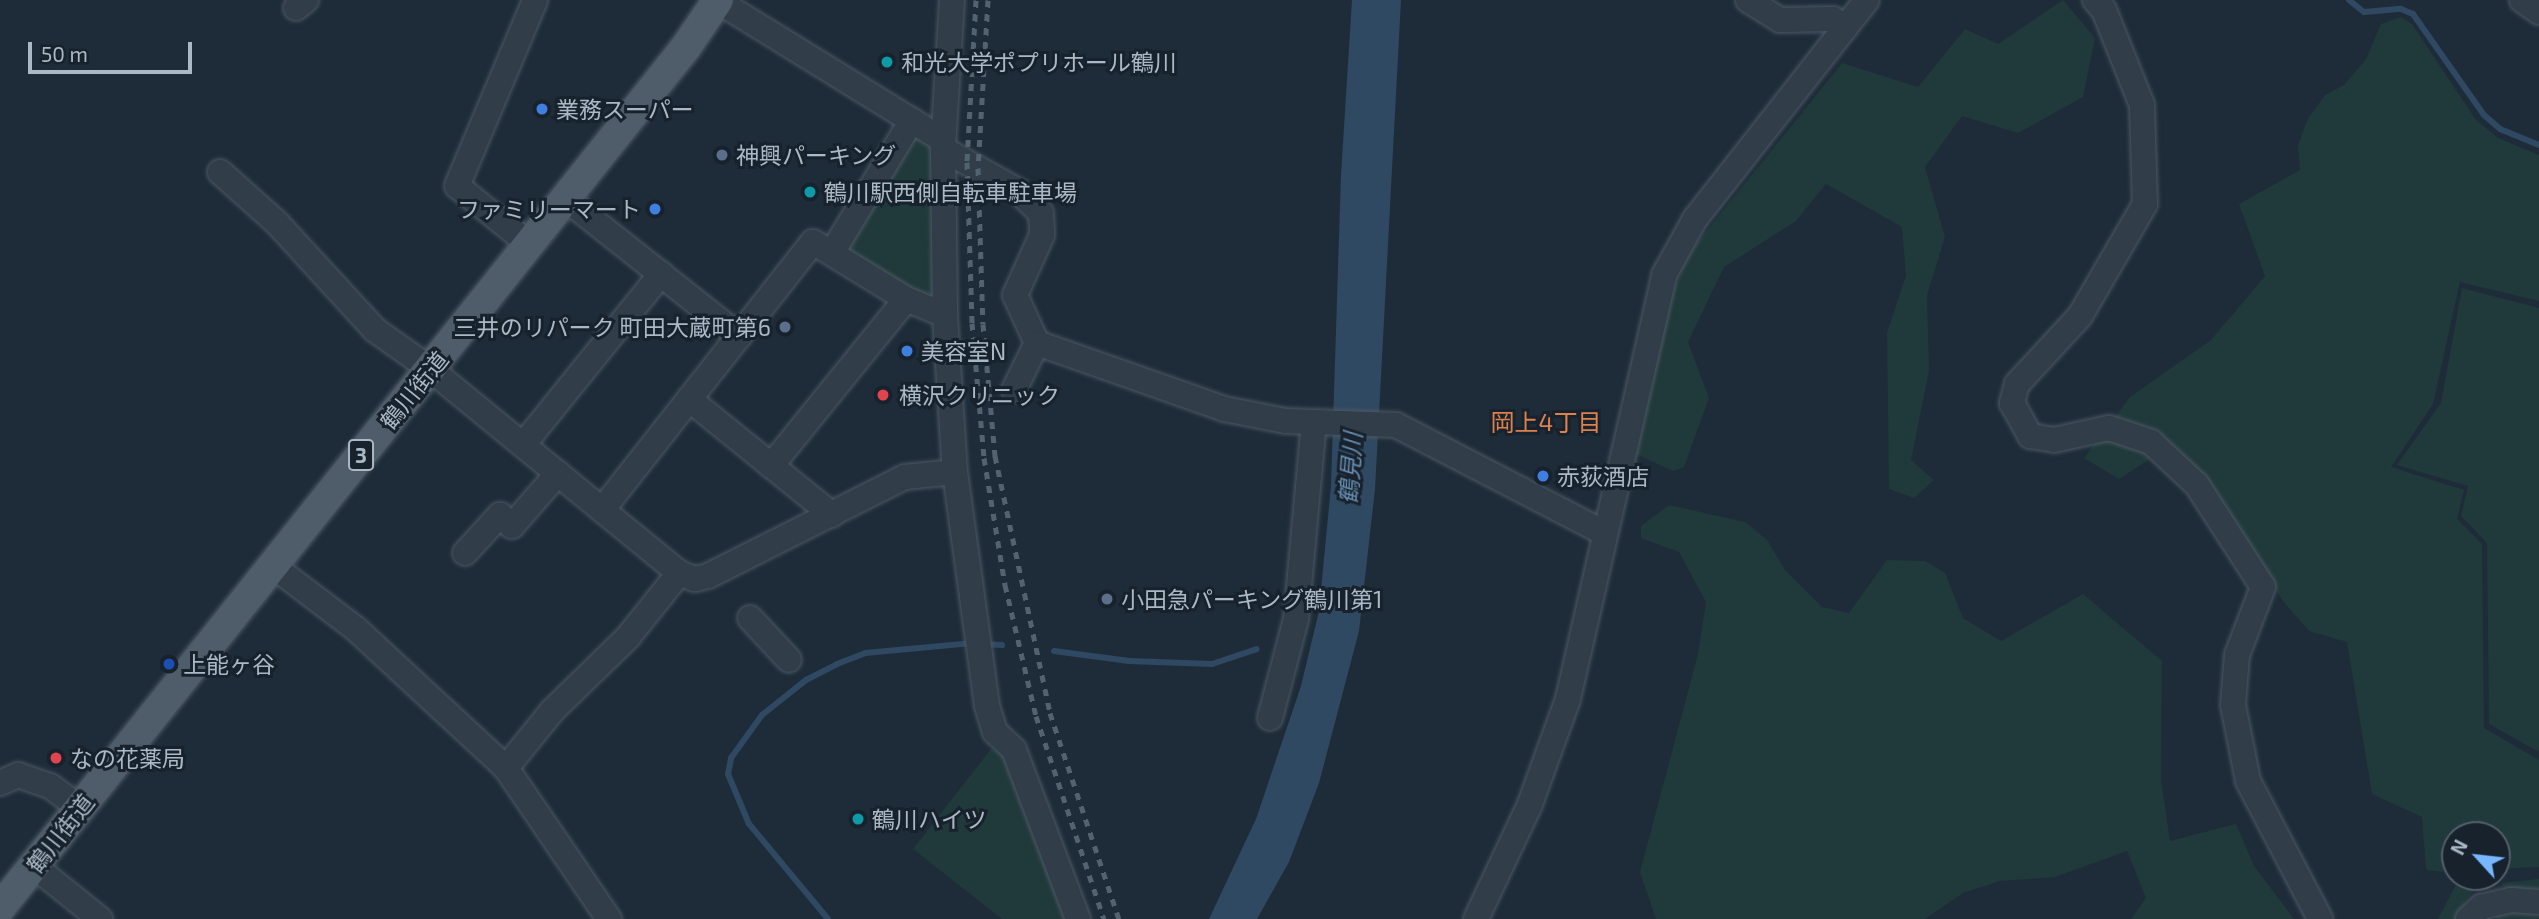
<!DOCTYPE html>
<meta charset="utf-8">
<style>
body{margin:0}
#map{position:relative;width:2539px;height:919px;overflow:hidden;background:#1e2c39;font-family:"Exo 2","Noto Sans JP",sans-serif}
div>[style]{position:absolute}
.green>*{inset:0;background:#20393a}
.water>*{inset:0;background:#2f4962}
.stream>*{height:6px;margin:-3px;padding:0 3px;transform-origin:3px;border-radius:3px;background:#2f4962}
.roads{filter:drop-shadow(0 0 2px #4c5864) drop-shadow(0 0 2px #4c5864)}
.minor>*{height:24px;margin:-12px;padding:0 12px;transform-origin:12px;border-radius:12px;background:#313d49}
.major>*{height:30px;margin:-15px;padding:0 15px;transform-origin:15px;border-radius:15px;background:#4f5c69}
.rail>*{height:5px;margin-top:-2.5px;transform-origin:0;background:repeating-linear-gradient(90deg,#536271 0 7px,transparent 0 14px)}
.dots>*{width:19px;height:19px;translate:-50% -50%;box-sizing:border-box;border:4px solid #17222d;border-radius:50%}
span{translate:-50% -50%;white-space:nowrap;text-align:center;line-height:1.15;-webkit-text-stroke:6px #17222d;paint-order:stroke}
.shield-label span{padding:2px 5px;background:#17222d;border:2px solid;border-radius:5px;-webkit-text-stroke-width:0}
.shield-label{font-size:21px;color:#abb8c6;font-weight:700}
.poi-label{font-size:23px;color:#abb8c6}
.left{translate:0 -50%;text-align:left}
.right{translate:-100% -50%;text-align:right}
.street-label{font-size:23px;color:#abb8c6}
.neighbourhood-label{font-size:24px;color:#dd814f}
.water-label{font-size:24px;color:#688cad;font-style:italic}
.north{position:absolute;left:2441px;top:821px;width:70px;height:70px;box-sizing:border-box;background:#17222d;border:2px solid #525e6a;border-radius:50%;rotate:297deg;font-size:19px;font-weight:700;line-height:28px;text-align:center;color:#abb8c6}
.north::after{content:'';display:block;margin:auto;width:24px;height:32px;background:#77b7ff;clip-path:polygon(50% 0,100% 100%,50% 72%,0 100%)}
.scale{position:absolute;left:28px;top:42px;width:164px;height:32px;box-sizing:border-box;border:4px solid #abb8c6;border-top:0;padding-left:9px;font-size:21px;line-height:24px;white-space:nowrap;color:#abb8c6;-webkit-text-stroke:5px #17222d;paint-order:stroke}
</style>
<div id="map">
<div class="green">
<div style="clip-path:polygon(2063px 0,2095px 38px,2083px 97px,2018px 133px,1962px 116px,1925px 167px,1945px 237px,1927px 295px,1929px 371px,1911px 460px,1934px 480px,1914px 498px,1889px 489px,1887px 333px,1906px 275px,1902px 227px,1826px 184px,1796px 221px,1724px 267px,1688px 342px,1709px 398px,1684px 467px,1673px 471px,1636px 454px,1670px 301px,1686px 256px,1842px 63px,1918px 87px,1965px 29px,1998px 44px)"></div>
<div style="clip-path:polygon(2401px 17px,2412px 24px,2476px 120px,2498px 138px,2539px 155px,2539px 301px,2460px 282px,2433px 404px,2391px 467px,2464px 490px,2457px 519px,2482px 544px,2484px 728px,2539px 760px,2539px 867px,2497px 869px,2497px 835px,2455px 835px,2455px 873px,2426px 870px,2422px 817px,2372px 794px,2347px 642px,2309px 631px,2282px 600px,2237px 529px,2168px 447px,2119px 479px,2084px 458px,2130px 397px,2211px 340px,2265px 276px,2239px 204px,2300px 170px,2298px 146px,2307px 120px,2325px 95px,2344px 85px,2366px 59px,2381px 24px)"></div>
<div style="clip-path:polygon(915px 136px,926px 141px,933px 154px,933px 291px,920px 298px,842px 248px)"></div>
<div style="clip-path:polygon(2462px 288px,2539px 308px,2539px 752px,2489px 724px,2487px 543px,2461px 516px,2468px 486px,2397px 465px,2441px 403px)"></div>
<div style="clip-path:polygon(1669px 505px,1745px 522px,1767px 540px,1785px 570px,1822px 607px,1849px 613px,1887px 560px,1925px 561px,1945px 573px,1963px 618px,2001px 641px,2083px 594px,2162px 661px,2161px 780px,2170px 841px,2236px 824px,2254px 866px,2294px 919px,2131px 919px,2146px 898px,2127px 851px,2055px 877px,2000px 881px,1963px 893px,1925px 919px,1656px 919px,1640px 872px,1698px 654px,1706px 602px,1679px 552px,1641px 538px,1641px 526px)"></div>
<div style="clip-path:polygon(991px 749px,1005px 753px,1065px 919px,1002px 919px,913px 849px)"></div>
<div style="clip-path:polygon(2460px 877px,2483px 877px,2465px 902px,2466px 919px,2438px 919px)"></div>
<div style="clip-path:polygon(2539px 879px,2539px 919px,2496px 919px,2510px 895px,2501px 883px)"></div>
</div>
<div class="water">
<div style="clip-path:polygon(1352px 0,1401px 0,1375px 489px,1359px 631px,1319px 783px,1289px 862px,1257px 919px,1209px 919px,1256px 819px,1301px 686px,1319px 611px,1331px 486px,1341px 175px)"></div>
</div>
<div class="stream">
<div style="left:2349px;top:0;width:19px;rotate:39deg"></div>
<div style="left:2364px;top:12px;width:37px;rotate:-5deg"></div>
<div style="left:2401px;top:9px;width:13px;rotate:23deg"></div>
<div style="left:2413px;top:14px;width:123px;rotate:54.9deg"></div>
<div style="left:2484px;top:115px;width:21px;rotate:41deg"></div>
<div style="left:2500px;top:129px;width:42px;rotate:22.3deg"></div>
<div style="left:983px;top:644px;width:19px;rotate:3deg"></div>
<div style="left:1054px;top:651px;width:76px;rotate:7.6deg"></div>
<div style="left:1129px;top:661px;width:83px;rotate:2.1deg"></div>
<div style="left:1212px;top:664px;width:47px;rotate:-18.4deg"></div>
<div style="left:828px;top:919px;width:124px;rotate:-129.7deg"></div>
<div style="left:749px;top:824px;width:54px;rotate:-112.8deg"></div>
<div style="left:728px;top:774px;width:16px;rotate:-79deg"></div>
<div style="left:731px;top:758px;width:53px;rotate:-54.2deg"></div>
<div style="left:762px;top:715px;width:56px;rotate:-38.5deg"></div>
<div style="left:806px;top:680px;width:35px;rotate:-27deg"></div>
<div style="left:837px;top:664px;width:30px;rotate:-21deg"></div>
<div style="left:865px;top:653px;width:107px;rotate:-5.3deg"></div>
</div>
<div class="roads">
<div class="minor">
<div style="left:952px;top:0;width:149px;rotate:93.5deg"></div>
<div style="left:943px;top:149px;width:166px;rotate:89.3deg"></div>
<div style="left:945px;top:315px;width:157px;rotate:86.4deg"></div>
<div style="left:955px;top:472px;width:236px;rotate:82.2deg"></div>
<div style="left:987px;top:706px;width:27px;rotate:73deg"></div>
<div style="left:995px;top:732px;width:26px;rotate:43deg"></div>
<div style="left:1014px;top:750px;width:181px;rotate:69.3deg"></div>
<div style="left:1748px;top:0;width:38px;rotate:32deg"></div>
<div style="left:1780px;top:20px;width:53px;rotate:-1.1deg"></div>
<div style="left:1833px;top:19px;width:15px;rotate:37deg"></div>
<div style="left:2095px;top:0;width:13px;rotate:48deg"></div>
<div style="left:2104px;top:10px;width:102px;rotate:68.2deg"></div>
<div style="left:2142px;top:105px;width:99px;rotate:88.3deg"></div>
<div style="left:2145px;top:204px;width:129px;rotate:120.1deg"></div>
<div style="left:2080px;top:316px;width:93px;rotate:132.8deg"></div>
<div style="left:2017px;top:384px;width:20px;rotate:105deg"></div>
<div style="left:2012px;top:403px;width:38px;rotate:61deg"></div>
<div style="left:2030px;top:436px;width:24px;rotate:9deg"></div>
<div style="left:2054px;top:440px;width:56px;rotate:-12.3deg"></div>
<div style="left:2109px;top:428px;width:44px;rotate:18.4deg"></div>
<div style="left:2151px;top:442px;width:63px;rotate:43.1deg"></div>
<div style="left:2197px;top:485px;width:121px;rotate:57.1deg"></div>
<div style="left:2263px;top:587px;width:73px;rotate:110.9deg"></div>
<div style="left:2237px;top:655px;width:50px;rotate:94.6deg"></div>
<div style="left:2233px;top:705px;width:77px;rotate:78.8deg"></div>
<div style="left:2248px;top:781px;width:156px;rotate:62.4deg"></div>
<div style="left:2522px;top:0;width:21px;rotate:35deg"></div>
<div style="left:718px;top:1px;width:264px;rotate:31.7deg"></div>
<div style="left:296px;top:8px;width:13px;rotate:-39deg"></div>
<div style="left:943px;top:149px;width:86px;rotate:29.2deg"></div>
<div style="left:1018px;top:191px;width:32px;rotate:44deg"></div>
<div style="left:1041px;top:213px;width:22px;rotate:87deg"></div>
<div style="left:1042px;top:235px;width:66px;rotate:114.2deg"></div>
<div style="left:1015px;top:295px;width:53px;rotate:65.4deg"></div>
<div style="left:1037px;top:343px;width:198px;rotate:19.4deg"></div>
<div style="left:1224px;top:409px;width:63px;rotate:11deg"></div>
<div style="left:1286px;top:421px;width:110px;rotate:2.1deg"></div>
<div style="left:1396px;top:425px;width:234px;rotate:27.4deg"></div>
<div style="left:220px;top:172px;width:76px;rotate:41.8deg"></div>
<div style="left:277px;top:223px;width:145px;rotate:47.5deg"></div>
<div style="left:375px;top:330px;width:67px;rotate:35.3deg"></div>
<div style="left:430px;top:369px;width:322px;rotate:39.3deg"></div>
<div style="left:679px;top:573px;width:17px;rotate:21deg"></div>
<div style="left:695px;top:579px;width:13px;rotate:-13deg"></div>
<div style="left:708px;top:576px;width:220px;rotate:-26.7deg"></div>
<div style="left:905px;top:477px;width:50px;rotate:-5.7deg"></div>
<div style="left:566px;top:199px;width:221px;rotate:38.4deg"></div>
<div style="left:529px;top:244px;width:92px;rotate:-141.1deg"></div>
<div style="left:457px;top:186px;width:202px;rotate:-67.2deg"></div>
<div style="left:832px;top:253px;width:155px;rotate:-59deg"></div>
<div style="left:1014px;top:390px;width:52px;rotate:-63.9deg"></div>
<div style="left:689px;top:399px;width:184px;rotate:39deg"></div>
<div style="left:523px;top:445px;width:220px;rotate:-51.1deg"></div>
<div style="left:771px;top:466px;width:215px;rotate:-51deg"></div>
<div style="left:602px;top:510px;width:341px;rotate:-51.8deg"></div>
<div style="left:813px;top:242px;width:109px;rotate:31.5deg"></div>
<div style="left:906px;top:299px;width:42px;rotate:22.3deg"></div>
<div style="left:465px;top:553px;width:52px;rotate:-47.4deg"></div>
<div style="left:500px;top:515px;width:16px;rotate:43deg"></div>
<div style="left:512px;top:526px;width:70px;rotate:-49deg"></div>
<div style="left:273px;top:566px;width:104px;rotate:37.2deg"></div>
<div style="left:356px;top:629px;width:205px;rotate:42.8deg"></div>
<div style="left:506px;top:768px;width:183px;rotate:55.7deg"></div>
<div style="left:750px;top:618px;width:57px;rotate:47.1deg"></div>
<div style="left:1270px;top:718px;width:102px;rotate:-75.3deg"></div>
<div style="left:1296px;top:619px;width:197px;rotate:-84.8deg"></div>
<div style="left:506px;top:768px;width:73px;rotate:-51.1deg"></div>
<div style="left:552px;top:711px;width:106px;rotate:-44.2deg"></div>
<div style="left:628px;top:637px;width:82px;rotate:-51.4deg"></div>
<div style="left:0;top:783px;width:20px;rotate:-24deg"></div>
<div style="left:18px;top:775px;width:34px;rotate:19deg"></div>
<div style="left:50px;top:786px;width:37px;rotate:36deg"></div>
<div style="left:34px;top:866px;width:85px;rotate:38.8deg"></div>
<div style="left:1476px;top:919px;width:127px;rotate:-64.8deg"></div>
<div style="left:1530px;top:804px;width:112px;rotate:-70.1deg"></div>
<div style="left:1568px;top:699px;width:435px;rotate:-77.2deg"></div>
<div style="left:1664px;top:275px;width:64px;rotate:-61deg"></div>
<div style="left:1695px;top:219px;width:278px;rotate:-51.9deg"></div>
<div style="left:2468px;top:919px;width:18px;rotate:-43deg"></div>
<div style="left:2481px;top:907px;width:31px;rotate:-13deg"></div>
<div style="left:2511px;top:900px;width:28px;rotate:4deg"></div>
</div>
<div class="major">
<div style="left:0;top:908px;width:1101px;rotate:-51.45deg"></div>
<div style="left:686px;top:47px;width:57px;rotate:-55.8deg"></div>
</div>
</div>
<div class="rail">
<div style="left:976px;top:0;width:162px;rotate:93.2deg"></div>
<div style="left:967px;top:162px;width:161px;rotate:88.2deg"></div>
<div style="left:972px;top:323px;width:136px;rotate:84.9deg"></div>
<div style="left:984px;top:458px;width:129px;rotate:80.6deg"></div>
<div style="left:1005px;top:585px;width:135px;rotate:76.7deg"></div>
<div style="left:1036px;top:716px;width:214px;rotate:71.5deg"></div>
<div style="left:988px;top:0;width:168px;rotate:93.4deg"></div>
<div style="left:978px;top:168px;width:156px;rotate:88.2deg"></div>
<div style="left:983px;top:324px;width:133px;rotate:84.8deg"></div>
<div style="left:995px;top:456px;width:263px;rotate:77.9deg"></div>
<div style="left:1050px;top:713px;width:217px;rotate:71.5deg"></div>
</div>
<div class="dots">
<div style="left:887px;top:62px;background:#0f9aa8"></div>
<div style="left:542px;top:109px;background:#3f7fe0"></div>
<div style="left:722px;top:155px;background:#5c6f8a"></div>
<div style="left:810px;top:192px;background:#0f9aa8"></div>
<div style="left:655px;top:209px;background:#3f7fe0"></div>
<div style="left:785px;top:327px;background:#5c6f8a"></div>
<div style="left:907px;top:351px;background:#3f7fe0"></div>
<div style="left:883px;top:395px;background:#e0444e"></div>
<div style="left:1543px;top:476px;background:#3f7fe0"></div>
<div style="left:1107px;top:599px;background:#5c6f8a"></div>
<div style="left:169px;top:664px;background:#1a4fb4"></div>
<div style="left:56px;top:758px;background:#e0444e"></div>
<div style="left:858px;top:819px;background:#0f9aa8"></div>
</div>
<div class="shield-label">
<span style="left:361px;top:455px">3</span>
</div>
<div class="poi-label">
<span class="left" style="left:901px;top:62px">和光大学ポプリホール鶴川</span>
<span class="left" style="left:556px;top:109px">業務スーパー</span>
<span class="left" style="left:736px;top:155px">神興パーキング</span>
<span class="left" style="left:824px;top:192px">鶴川駅西側自転車駐車場</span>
<span class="right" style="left:641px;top:209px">ファミリーマート</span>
<span class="right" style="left:771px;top:327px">三井のリパーク 町田大蔵町第6</span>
<span class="left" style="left:921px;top:351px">美容室N</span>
<span class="left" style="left:899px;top:395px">横沢クリニック</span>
<span class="left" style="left:1557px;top:476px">赤荻酒店</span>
<span class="left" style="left:1121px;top:599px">小田急パーキング鶴川第1</span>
<span class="left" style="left:183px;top:664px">上能ヶ谷</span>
<span class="left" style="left:70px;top:758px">なの花薬局</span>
<span class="left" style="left:872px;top:819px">鶴川ハイツ</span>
</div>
<div class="street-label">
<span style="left:414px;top:390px;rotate:-51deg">鶴川街道</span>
<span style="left:60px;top:833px;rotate:-52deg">鶴川街道</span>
</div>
<div class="neighbourhood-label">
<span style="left:1546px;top:422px">岡上4丁目</span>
</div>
<div class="water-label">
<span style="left:1350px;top:468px;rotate:-86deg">鶴見川</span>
</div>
<div class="north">N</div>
<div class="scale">50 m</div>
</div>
